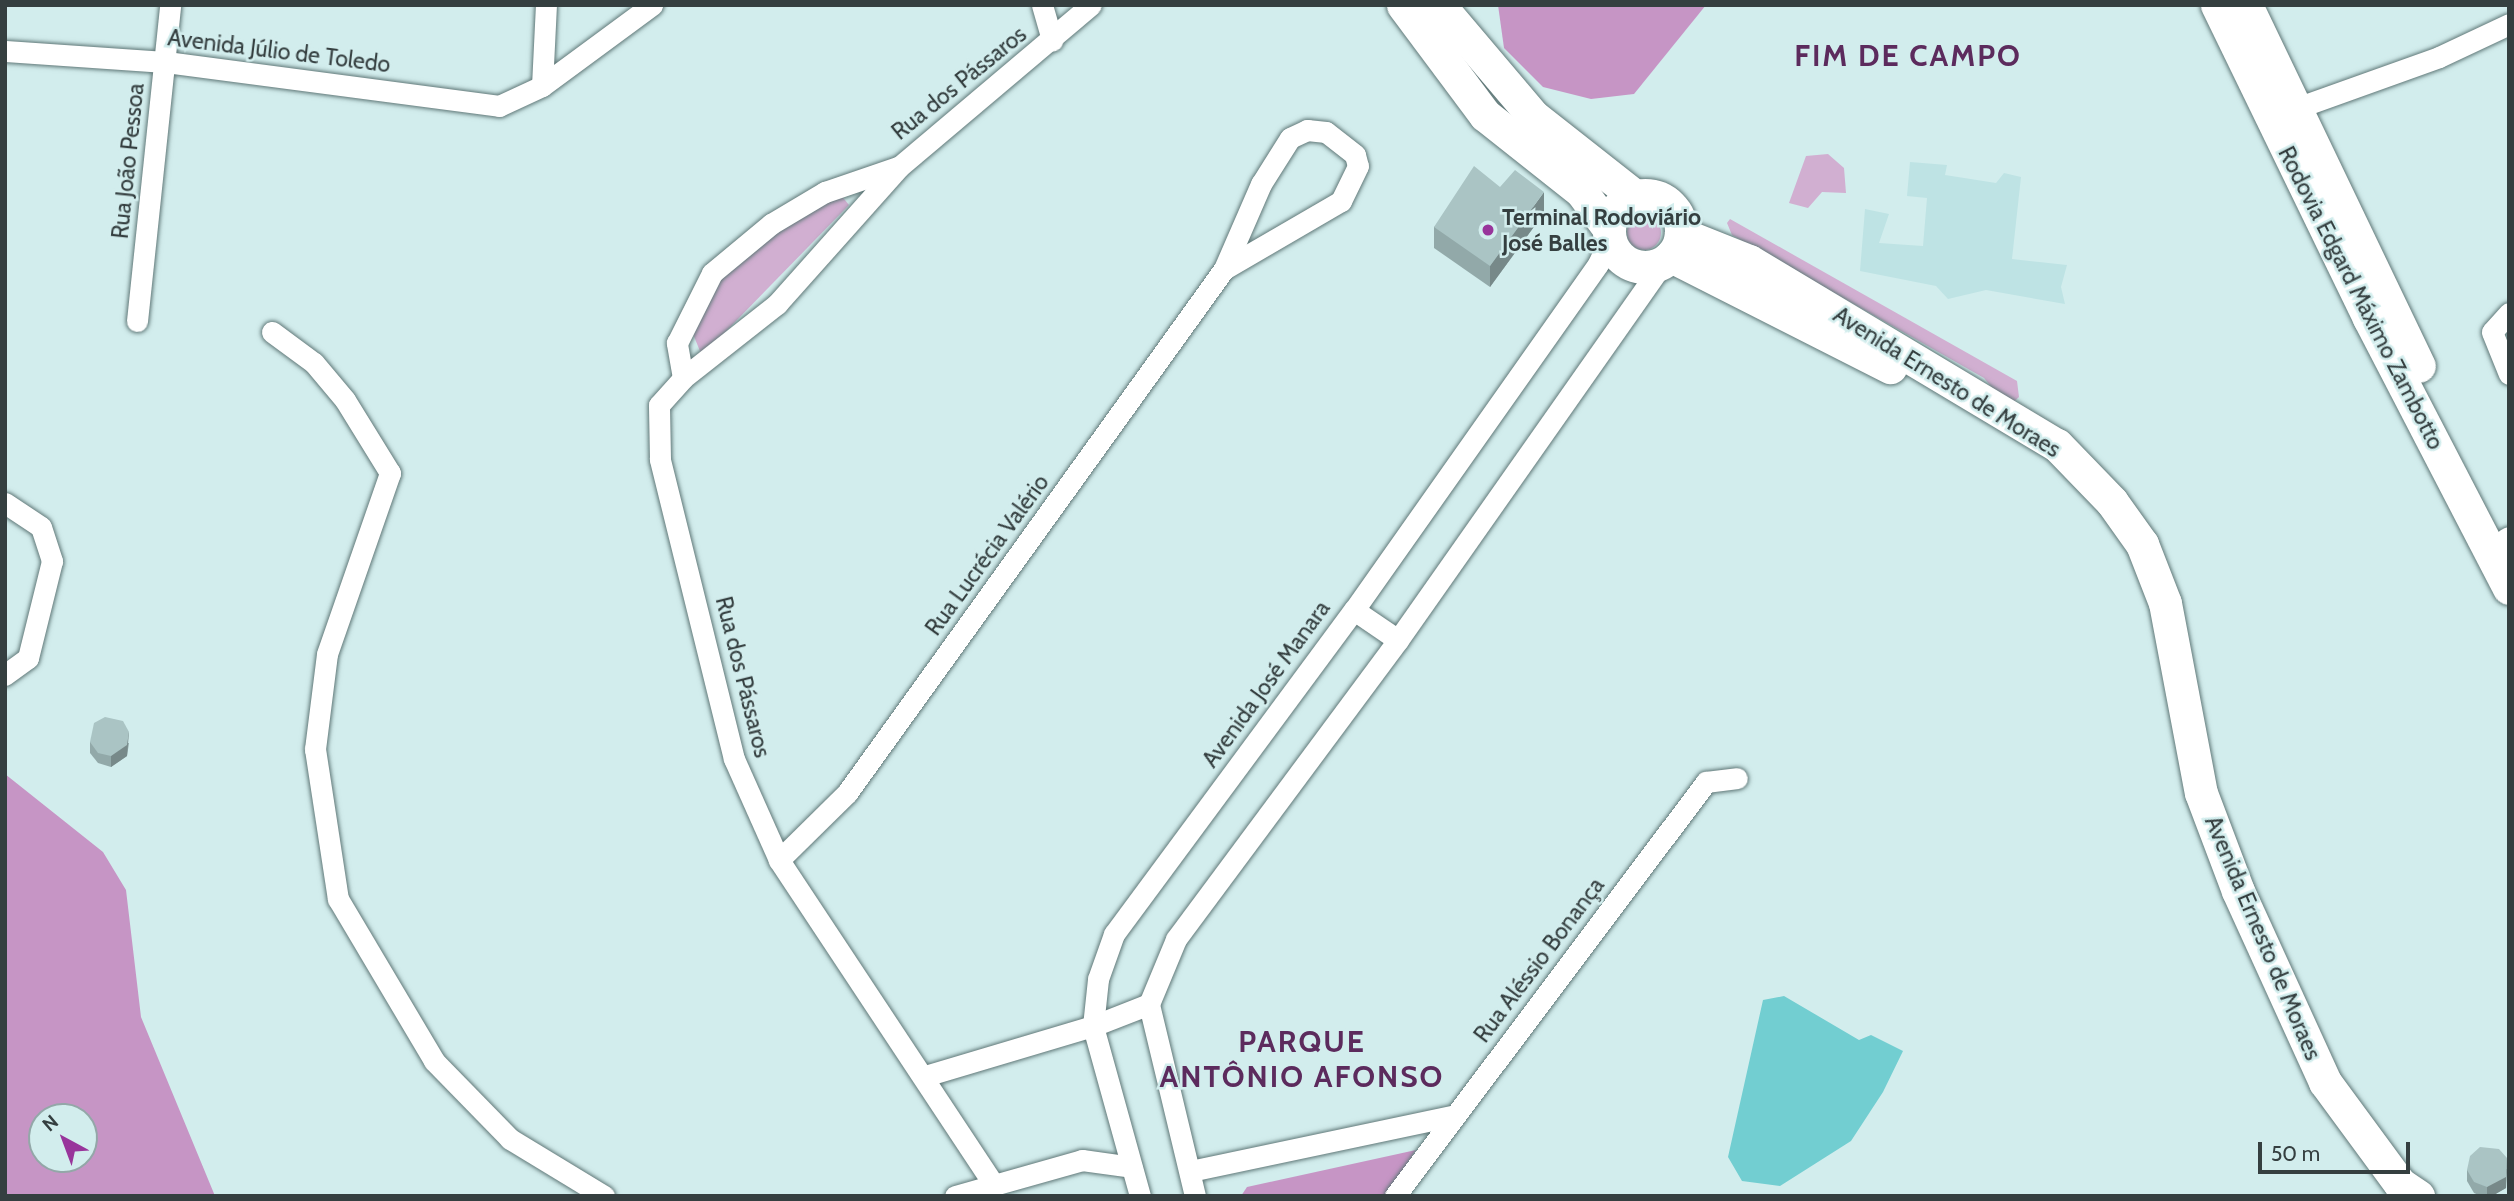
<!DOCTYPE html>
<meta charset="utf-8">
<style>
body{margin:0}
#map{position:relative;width:2514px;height:1201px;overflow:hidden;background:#d2eded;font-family:Cabin,sans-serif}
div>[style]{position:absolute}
.built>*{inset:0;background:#bee3e4}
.green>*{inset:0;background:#d1afd1}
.round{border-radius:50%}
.forest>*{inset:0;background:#c695c5}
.water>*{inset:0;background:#72ced1}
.roads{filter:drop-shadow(0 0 2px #607878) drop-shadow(0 0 2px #607878)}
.street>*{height:21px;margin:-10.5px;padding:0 10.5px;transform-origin:10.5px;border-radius:10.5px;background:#fff}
.primary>*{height:33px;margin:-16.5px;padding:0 16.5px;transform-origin:16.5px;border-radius:16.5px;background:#fff}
.primary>.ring{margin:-16.5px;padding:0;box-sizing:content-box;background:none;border:33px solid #fff;border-radius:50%}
.wall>*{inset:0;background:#92a9a9}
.shaded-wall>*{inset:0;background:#778989}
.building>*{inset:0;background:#aac4c4}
.dots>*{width:19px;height:19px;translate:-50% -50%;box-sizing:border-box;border:4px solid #d2eded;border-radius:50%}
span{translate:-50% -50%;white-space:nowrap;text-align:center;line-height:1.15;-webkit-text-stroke:5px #d2eded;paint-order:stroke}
.street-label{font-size:23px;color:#353f40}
.poi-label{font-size:23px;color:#353f40;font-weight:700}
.left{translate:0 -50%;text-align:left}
.district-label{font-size:30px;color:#5c2b5d;font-weight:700;letter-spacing:2px}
.frame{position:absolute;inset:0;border:7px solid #353f40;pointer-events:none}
.north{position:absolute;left:28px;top:1103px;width:70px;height:70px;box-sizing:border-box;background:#d2eded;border:2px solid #93a7a8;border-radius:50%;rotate:319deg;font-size:19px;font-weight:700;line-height:28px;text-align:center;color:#353f40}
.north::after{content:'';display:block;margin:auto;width:24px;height:32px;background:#98359b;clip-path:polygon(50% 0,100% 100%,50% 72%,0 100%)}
.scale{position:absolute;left:2258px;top:1142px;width:152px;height:32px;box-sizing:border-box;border:4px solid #353f40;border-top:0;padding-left:9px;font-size:21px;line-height:24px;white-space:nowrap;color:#353f40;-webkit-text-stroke:5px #d2eded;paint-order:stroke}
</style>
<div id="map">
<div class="built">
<div style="clip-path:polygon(1910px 162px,1947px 165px,1945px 175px,1996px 183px,2004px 173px,2021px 177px,2012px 259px,2067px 265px,2061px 287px,2065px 304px,1986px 290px,1948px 299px,1936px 286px,1860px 271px,1865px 209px,1889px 214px,1879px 243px,1923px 246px,1927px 198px,1907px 196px)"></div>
</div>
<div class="green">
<div style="clip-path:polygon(1828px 154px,1844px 168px,1846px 193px,1822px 192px,1808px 208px,1789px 203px,1806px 156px)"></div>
<div style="clip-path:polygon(840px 194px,849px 205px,702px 356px,693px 334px,715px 287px,739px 260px,792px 218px)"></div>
<div class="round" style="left:1627px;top:216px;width:34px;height:34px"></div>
<div style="clip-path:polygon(1730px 219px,2017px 381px,2019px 397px,2008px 407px,1984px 378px,1732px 235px,1727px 223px)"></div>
</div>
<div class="forest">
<div style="clip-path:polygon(1498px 5px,1706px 5px,1634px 94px,1591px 99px,1543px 87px,1504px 48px)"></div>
<div style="clip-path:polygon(evenodd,5px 774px,103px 852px,126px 890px,141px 1017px,215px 1196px,5px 1196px,5px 774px,42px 1117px,84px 1117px,84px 1159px,42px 1159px,42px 1117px)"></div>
<div style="clip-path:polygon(1416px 1150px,1386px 1196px,1241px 1196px,1247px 1187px)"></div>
</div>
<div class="water">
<div style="clip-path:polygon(1784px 996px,1859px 1040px,1871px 1035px,1903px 1051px,1883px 1092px,1851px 1141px,1780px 1186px,1742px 1181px,1728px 1157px,1763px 1000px)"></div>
</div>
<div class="roads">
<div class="street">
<div style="left:1042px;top:5px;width:37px;rotate:74deg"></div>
<div style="left:5px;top:51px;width:161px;rotate:3.9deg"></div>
<div style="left:166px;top:62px;width:336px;rotate:7.5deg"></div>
<div style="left:499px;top:106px;width:47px;rotate:-24.9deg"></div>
<div style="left:542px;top:86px;width:137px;rotate:-36.4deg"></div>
<div style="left:542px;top:86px;width:81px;rotate:-87.2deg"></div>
<div style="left:2294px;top:109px;width:154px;rotate:-19.7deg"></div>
<div style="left:2439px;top:57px;width:77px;rotate:-25.2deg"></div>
<div style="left:2509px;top:313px;width:25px;rotate:132deg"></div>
<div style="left:2492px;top:332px;width:45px;rotate:68deg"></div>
<div style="left:137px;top:321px;width:318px;rotate:-84deg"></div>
<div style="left:272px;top:332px;width:52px;rotate:36.4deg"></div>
<div style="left:314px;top:363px;width:48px;rotate:50deg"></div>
<div style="left:345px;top:400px;width:86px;rotate:58.3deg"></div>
<div style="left:390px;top:473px;width:192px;rotate:109.2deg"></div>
<div style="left:327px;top:654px;width:96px;rotate:97.2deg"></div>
<div style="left:315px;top:749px;width:152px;rotate:81.3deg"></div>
<div style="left:338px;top:899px;width:188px;rotate:59.3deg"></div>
<div style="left:434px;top:1061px;width:109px;rotate:45.7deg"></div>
<div style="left:510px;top:1139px;width:110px;rotate:31.2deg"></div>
<div style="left:683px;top:378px;width:36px;rotate:-100deg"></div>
<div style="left:677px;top:343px;width:78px;rotate:-63.4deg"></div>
<div style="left:712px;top:273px;width:77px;rotate:-39.7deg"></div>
<div style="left:771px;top:224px;width:63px;rotate:-30.7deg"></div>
<div style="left:825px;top:192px;width:77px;rotate:-18.9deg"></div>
<div style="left:5px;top:503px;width:43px;rotate:33.7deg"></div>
<div style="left:41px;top:527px;width:36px;rotate:72deg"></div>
<div style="left:52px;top:561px;width:100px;rotate:103.9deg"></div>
<div style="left:28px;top:658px;width:29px;rotate:144deg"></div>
<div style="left:2505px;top:539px;width:4px;rotate:-27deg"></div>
<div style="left:1354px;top:610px;width:53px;rotate:34.3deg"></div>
<div style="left:779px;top:860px;width:95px;rotate:-44.6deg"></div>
<div style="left:847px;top:793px;width:646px;rotate:-54.27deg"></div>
<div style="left:1224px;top:269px;width:93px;rotate:-66.5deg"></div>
<div style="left:1261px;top:184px;width:54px;rotate:-57.8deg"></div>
<div style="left:1290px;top:138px;width:19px;rotate:-25deg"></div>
<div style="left:1307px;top:130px;width:19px;rotate:6deg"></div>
<div style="left:1326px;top:132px;width:37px;rotate:38deg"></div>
<div style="left:1355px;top:155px;width:11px;rotate:75deg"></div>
<div style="left:1358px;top:166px;width:39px;rotate:116deg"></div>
<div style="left:1341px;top:201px;width:135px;rotate:149.8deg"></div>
<div style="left:925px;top:1076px;width:175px;rotate:-16.6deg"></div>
<div style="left:1093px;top:1026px;width:60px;rotate:-21.4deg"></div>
<div style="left:1190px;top:1171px;width:271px;rotate:-11.9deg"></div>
<div style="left:992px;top:1182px;width:386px;rotate:-123.5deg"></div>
<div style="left:779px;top:860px;width:111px;rotate:-114deg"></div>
<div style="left:734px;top:759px;width:309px;rotate:-103.9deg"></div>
<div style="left:660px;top:459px;width:54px;rotate:-91.1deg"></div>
<div style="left:659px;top:405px;width:36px;rotate:-48deg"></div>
<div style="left:683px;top:378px;width:120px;rotate:-38.2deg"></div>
<div style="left:777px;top:304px;width:183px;rotate:-48.3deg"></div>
<div style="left:899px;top:167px;width:251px;rotate:-40.2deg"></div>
<div style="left:955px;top:1196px;width:132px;rotate:-15.8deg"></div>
<div style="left:1082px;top:1160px;width:50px;rotate:8deg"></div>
<div style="left:1140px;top:1196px;width:176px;rotate:-105.5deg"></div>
<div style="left:1093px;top:1026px;width:47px;rotate:-83.9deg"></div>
<div style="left:1098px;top:979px;width:48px;rotate:-70.4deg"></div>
<div style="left:1114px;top:934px;width:403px;rotate:-53.5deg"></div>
<div style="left:1354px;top:610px;width:423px;rotate:-54.8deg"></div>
<div style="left:1598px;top:264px;width:29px;rotate:-65deg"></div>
<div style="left:1195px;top:1196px;width:197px;rotate:-103.5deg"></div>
<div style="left:1149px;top:1004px;width:70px;rotate:-67.4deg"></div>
<div style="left:1176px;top:939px;width:372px;rotate:-53.4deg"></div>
<div style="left:1398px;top:640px;width:462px;rotate:-54.9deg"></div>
<div style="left:1395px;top:1196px;width:518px;rotate:-53.09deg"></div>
<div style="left:1706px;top:782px;width:31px;rotate:-7deg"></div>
</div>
<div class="primary">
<div style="left:1403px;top:5px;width:137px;rotate:53.3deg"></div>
<div style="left:1485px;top:115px;width:122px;rotate:38.4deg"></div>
<div style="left:1581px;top:191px;width:47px;rotate:53.6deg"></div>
<div style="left:1439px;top:5px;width:145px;rotate:49.7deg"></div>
<div style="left:1533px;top:116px;width:131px;rotate:38.2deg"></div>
<div style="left:2217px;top:5px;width:348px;rotate:64.1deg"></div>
<div style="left:2369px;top:318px;width:304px;rotate:62.6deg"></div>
<div style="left:2246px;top:5px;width:400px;rotate:64.4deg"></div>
<div class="ring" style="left:1609px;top:195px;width:39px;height:39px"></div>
<div style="left:1681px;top:234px;width:73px;rotate:21.7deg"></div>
<div style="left:1749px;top:261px;width:359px;rotate:30.9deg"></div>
<div style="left:2057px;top:445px;width:79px;rotate:46deg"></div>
<div style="left:2112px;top:502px;width:52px;rotate:54.5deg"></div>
<div style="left:2142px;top:544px;width:63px;rotate:68.7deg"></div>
<div style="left:2165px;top:603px;width:193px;rotate:79.3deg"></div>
<div style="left:2201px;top:793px;width:105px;rotate:69.3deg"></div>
<div style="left:2238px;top:891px;width:210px;rotate:65.5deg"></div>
<div style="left:2325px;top:1082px;width:127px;rotate:53.7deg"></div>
<div style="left:2400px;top:1184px;width:22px;rotate:34deg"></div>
<div style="left:1671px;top:256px;width:246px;rotate:26.9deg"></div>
</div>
</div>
<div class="wall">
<div style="clip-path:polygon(1500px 187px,1544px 213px,1490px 287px,1434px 248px,1434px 227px)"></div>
<div style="clip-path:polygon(90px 742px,129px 743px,127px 756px,111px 767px,98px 763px,90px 753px)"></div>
<div style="clip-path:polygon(2507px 1169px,2506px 1188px,2492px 1196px,2481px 1196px,2474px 1193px,2467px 1181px,2467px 1170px)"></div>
</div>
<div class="shaded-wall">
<div style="clip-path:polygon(1544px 192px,1544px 213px,1490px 287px,1490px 266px)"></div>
<div style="clip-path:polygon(129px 732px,127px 756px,111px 767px,111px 756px)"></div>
<div style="clip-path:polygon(2507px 1158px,2506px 1188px,2492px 1196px,2487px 1196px,2487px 1187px)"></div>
</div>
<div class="building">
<div style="clip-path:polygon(1474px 166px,1500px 187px,1515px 170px,1544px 192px,1490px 266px,1434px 227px)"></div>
<div style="clip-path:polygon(105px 717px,123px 721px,129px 732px,127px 745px,111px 756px,98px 753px,90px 742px,94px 723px)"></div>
<div style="clip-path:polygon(2480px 1147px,2499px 1149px,2507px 1158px,2506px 1177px,2487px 1187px,2474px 1182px,2467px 1170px,2470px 1156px)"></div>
</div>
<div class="dots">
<div style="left:1488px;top:230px;background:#98359b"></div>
</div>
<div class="street-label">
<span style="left:279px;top:51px;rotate:7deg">Avenida Júlio de Toledo</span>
<span style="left:959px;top:83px;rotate:-39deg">Rua dos Pássaros</span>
<span style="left:128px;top:161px;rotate:-84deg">Rua João Pessoa</span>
<span style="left:2361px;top:298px;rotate:63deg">Rodovia Edgard Máximo Zambotto</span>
<span style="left:1947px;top:382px;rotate:32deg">Avenida Ernesto de Moraes</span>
<span style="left:987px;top:555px;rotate:-54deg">Rua Lucrécia Valério</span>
<span style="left:743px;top:677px;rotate:76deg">Rua dos Pássaros</span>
<span style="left:1266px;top:684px;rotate:-54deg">Avenida José Manara</span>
<span style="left:2263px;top:938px;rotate:67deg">Avenida Ernesto de Moraes</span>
<span style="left:1539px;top:960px;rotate:-53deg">Rua Aléssio Bonança</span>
</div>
<div class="poi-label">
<span class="left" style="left:1502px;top:230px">Terminal Rodoviário<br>José Balles</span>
</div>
<div class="district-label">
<span style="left:1908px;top:56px">FIM DE CAMPO</span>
<span style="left:1302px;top:1059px">PARQUE<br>ANTÔNIO AFONSO</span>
</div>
<div class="frame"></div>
<div class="north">N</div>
<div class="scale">50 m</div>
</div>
